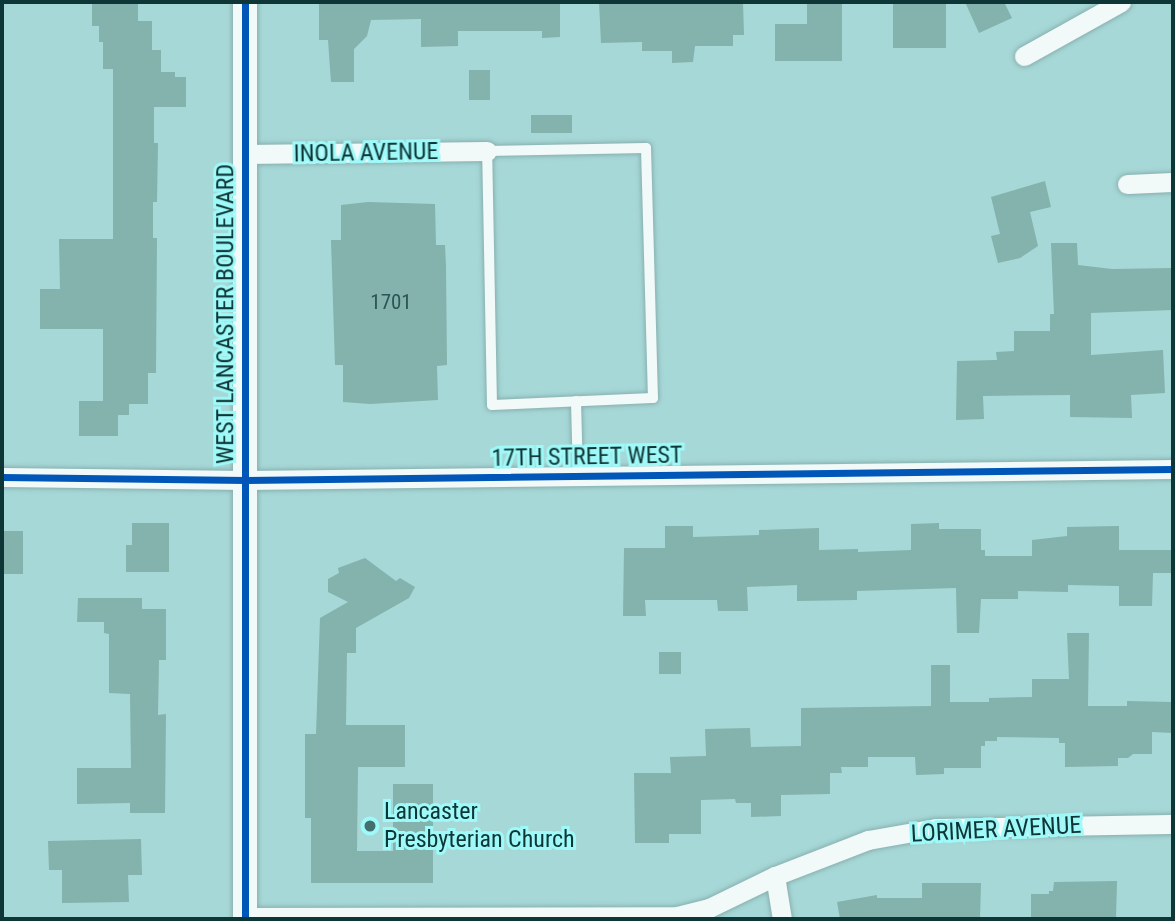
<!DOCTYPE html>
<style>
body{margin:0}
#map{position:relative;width:1175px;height:921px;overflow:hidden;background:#a6d8d7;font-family:"Roboto Condensed",sans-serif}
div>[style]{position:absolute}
.building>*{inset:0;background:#84b2ac;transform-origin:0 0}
.roads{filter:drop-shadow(0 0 2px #88b0af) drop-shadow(0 0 2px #88b0af)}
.service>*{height:10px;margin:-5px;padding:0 5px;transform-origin:5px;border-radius:5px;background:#f2f9f9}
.minor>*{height:19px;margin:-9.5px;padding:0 9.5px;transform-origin:9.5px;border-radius:9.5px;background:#f2f9f9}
.tertiary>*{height:24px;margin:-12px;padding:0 12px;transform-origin:12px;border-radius:12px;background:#f2f9f9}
.cycleway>*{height:7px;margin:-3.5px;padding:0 3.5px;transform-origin:3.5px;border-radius:3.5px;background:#0057b8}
.dots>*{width:19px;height:19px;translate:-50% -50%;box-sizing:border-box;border:4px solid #9ff9f8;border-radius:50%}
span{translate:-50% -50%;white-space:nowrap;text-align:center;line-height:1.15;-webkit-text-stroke:6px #9ff9f8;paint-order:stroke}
.number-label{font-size:21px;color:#2c5554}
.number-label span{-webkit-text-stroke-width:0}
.street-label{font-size:24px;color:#0e3636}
.poi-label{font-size:24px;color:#0e3636}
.left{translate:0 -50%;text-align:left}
.frame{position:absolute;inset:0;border:4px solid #0e3636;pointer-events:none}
</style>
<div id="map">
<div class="building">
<div style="clip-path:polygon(92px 2px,138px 2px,138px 21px,152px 21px,152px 50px,161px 50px,161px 72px,175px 72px,175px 77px,186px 77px,186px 107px,154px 107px,154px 143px,158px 143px,157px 202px,153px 202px,153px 238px,157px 238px,156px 373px,148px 373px,148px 404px,129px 404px,129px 415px,118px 415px,118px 436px,79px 436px,79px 401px,103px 401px,103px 329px,40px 329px,40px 289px,60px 289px,59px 239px,113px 239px,113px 69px,103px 69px,103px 42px,99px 42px,99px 26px,92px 26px)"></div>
<div style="clip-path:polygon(319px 2px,560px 2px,560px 37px,542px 38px,542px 31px,458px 31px,458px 46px,421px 47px,421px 19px,371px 20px,367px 36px,354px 49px,354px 82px,331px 82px,328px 40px,319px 40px)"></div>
<div style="clip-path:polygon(599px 2px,743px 2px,744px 35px,733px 35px,733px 46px,695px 46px,693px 62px,672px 63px,672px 51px,642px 51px,642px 42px,601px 43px)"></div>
<div style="clip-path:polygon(807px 2px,842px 2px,842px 61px,775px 61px,775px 24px,807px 24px)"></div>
<div style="left:893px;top:2px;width:53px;height:46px"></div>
<div style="clip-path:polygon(965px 2px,1004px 2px,1012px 18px,979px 33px)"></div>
<div style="left:469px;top:70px;width:21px;height:30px"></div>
<div style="left:531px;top:115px;width:41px;height:18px"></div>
<div style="clip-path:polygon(1045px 181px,1051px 207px,1030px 212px,1038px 246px,1020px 258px,998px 263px,991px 236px,1000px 234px,991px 197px)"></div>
<div style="clip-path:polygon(368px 202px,435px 204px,436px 245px,445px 245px,446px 266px,447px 365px,437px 366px,438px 400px,370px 404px,343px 402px,343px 365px,335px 365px,331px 240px,341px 240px,341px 205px)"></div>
<div style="clip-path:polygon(1051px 243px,1077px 243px,1078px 265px,1112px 269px,1173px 268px,1173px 310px,1091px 313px,1091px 355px,1163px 350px,1165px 393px,1131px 395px,1132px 418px,1070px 417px,1070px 395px,983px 396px,984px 419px,956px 420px,957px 361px,997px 360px,996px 352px,1014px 351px,1014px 331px,1050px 331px,1050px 314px,1054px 314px)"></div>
<div style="clip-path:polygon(132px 523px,169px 523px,169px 572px,126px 572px,126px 545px,132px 545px)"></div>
<div style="clip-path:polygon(939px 523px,939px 529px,981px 529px,981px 550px,985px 550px,985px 556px,1032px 556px,1032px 540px,1067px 536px,1067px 527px,1119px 526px,1119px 550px,1173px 550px,1173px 573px,1153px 573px,1152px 606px,1119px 606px,1119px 586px,1068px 585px,1068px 592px,1018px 591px,1018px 599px,981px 599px,979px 633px,957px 633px,956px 588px,857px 591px,857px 600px,797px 601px,797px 585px,747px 587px,748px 611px,718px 611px,717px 600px,645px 600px,646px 616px,623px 616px,624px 548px,665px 548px,665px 526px,693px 526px,693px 537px,759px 535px,759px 530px,819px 528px,819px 550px,858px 549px,858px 552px,911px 550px,911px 524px)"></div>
<div style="left:2px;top:531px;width:21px;height:43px"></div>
<div style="clip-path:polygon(365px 558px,396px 581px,400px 578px,415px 587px,409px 598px,356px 628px,356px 653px,347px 653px,346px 725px,405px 725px,405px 767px,358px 767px,357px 851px,393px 851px,393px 784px,433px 784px,433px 883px,311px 883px,311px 818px,305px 818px,305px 734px,316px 734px,320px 618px,348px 602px,328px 592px,328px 579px,339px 573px,338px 568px)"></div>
<div style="clip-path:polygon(78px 598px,142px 598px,142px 609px,166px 609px,166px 660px,159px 660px,158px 715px,166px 714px,165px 813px,130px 813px,130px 803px,77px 804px,77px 768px,131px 768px,130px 694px,109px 693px,109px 634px,104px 633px,104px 622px,77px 622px)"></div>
<div style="clip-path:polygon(1067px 633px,1089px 633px,1088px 706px,1127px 706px,1127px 701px,1173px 702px,1173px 733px,1152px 732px,1152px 754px,1133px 754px,1128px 758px,1118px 758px,1118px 766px,1065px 767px,1065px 743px,1059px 743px,1059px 738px,997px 737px,997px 741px,985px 741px,985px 746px,981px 746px,981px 768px,944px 768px,944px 774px,916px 775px,915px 757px,868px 757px,868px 767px,841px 767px,842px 773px,830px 773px,830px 794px,781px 795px,781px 816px,751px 817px,751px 803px,736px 803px,735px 799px,701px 800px,701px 834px,669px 834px,669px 843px,635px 843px,634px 773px,671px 773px,670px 757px,706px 756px,705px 729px,750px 728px,751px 747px,801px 746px,801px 708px,931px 706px,931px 665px,950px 665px,950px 702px,989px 702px,989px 698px,1032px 697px,1032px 679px,1069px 679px)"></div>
<div style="left:659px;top:652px;width:22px;height:22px"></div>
<div style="clip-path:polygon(141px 839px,142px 875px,128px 875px,129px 902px,62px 903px,62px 870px,49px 870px,48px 841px)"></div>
<div style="clip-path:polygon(1117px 881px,1116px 919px,1031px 919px,1031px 894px,1049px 894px,1049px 891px,1053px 891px,1054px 882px)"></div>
<div style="clip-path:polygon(922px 883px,981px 883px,980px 919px,840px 919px,837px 902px,877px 895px,877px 898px,922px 898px)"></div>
</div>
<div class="roads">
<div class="service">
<div style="left:646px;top:148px;width:250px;rotate:88.4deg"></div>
<div style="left:653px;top:398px;width:161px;rotate:177.5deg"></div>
<div style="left:492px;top:405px;width:254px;rotate:-91.1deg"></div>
<div style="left:487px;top:151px;width:159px;rotate:-1.1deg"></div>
<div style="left:576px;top:401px;width:76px;rotate:88.5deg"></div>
</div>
<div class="minor">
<div style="left:1024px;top:56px;width:111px;rotate:-29.1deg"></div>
<div style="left:245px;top:154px;width:242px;rotate:-0.7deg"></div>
<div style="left:1127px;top:184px;width:46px;rotate:-2.5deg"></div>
<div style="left:2px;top:477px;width:244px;rotate:0.7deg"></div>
<div style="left:246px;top:480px;width:927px;rotate:-0.68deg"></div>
<div style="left:775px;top:876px;width:44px;rotate:80.8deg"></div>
<div style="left:245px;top:917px;width:432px;rotate:-0.1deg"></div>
<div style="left:677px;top:916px;width:33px;rotate:-14deg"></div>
<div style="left:709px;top:908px;width:73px;rotate:-25.9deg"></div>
<div style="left:775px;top:876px;width:100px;rotate:-21.2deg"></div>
<div style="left:868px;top:840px;width:69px;rotate:-10deg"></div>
<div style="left:936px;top:828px;width:237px;rotate:-1deg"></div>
</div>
<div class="tertiary">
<div style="left:245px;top:2px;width:917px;rotate:90deg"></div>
</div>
</div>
<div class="cycleway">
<div style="left:245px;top:2px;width:917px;rotate:90deg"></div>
<div style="left:2px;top:477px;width:244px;rotate:0.7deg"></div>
<div style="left:246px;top:480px;width:927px;rotate:-0.68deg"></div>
</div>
<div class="dots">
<div style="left:370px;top:826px;background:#436f6e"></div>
</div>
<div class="number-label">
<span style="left:391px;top:302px">1701</span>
</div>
<div class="street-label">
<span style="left:366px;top:153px;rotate:-1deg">INOLA AVENUE</span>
<span style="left:226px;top:314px;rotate:-90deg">WEST LANCASTER BOULEVARD</span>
<span style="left:587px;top:457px;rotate:-1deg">17TH STREET WEST</span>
<span style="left:996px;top:830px;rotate:-3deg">LORIMER AVENUE</span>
</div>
<div class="poi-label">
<span class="left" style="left:384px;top:826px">Lancaster<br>Presbyterian Church</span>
</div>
<div class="frame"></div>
</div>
